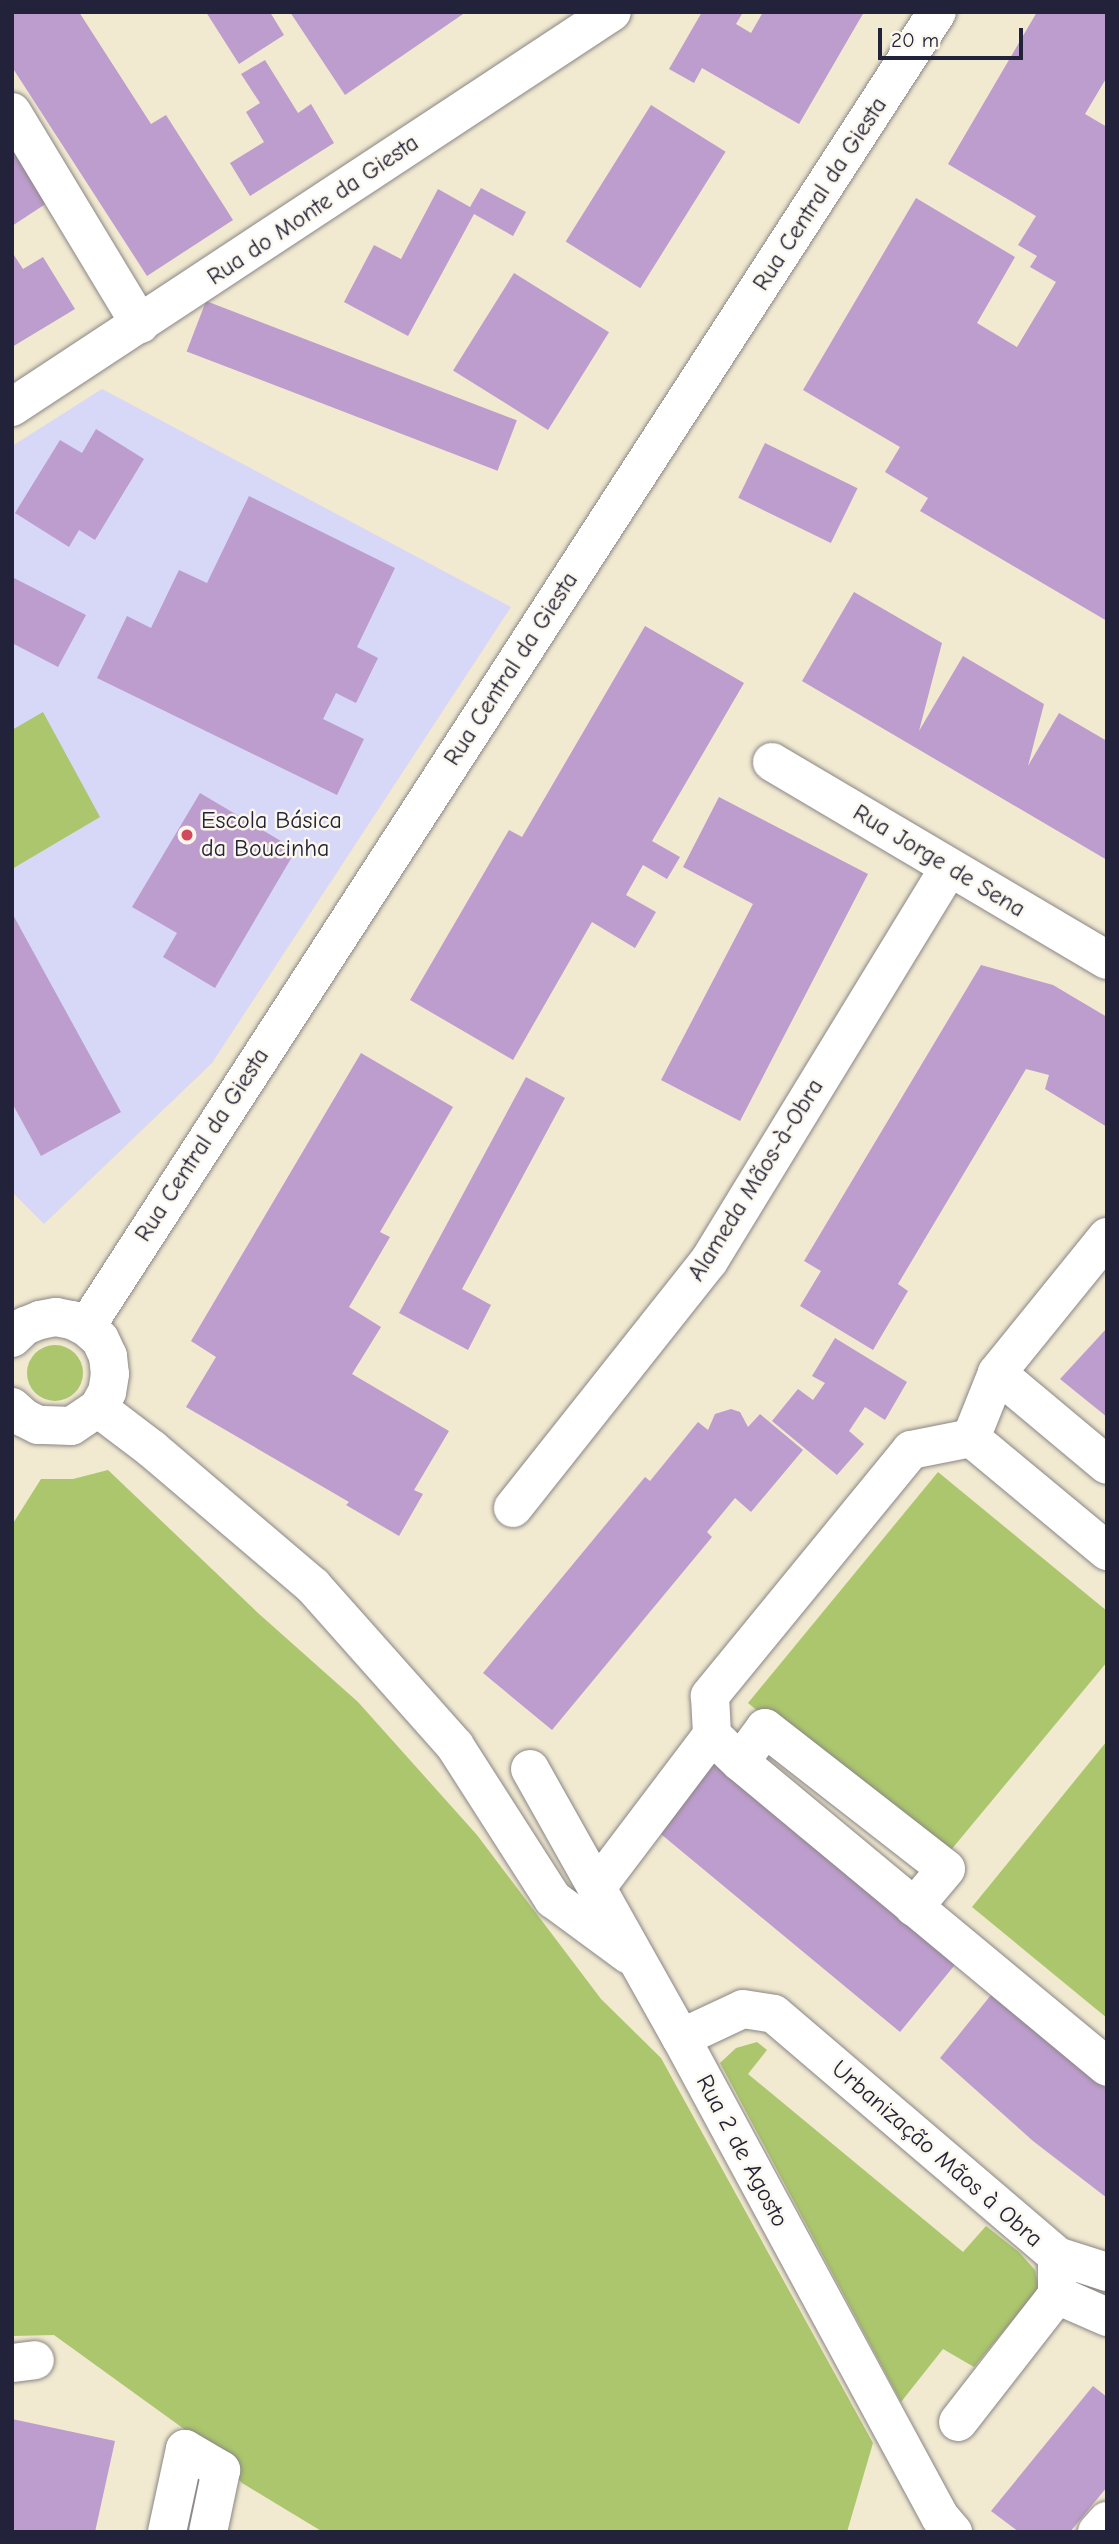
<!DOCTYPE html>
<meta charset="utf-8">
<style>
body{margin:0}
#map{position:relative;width:1119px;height:2544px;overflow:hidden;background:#f1e9d0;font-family:"Comic Neue",sans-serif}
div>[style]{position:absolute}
.built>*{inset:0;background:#d7d7f8}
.green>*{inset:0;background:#abc66c}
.round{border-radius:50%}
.building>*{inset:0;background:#bd9dcd;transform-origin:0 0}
.roads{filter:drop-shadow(0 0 2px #8a8686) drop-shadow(0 0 2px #8a8686)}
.minor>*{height:38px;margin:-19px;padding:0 19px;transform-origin:19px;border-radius:19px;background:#fff}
.dots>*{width:19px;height:19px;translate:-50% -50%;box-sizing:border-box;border:4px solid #fbf7ec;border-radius:50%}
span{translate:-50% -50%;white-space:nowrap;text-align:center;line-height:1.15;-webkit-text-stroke:5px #fbf7ec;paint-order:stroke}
.street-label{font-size:24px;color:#22223b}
.poi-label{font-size:24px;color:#22223b}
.left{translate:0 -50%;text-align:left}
.frame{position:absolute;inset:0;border:14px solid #22223b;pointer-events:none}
.scale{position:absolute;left:878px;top:28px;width:145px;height:32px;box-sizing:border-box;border:4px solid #22223b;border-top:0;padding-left:9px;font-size:21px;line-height:24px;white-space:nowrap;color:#22223b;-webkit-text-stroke:5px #fbf7ec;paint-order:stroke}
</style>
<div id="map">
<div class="built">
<div style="clip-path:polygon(102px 389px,511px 607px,212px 1063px,44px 1224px,12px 1192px,12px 446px)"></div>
</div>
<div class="green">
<div style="clip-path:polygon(43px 712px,100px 817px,12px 869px,12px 730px)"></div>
<div class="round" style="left:27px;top:1345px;width:56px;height:56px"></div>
<div style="clip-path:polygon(108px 1470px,258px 1613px,358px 1702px,477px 1835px,601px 1999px,661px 2058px,873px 2443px,847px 2532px,323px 2532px,242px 2483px,209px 2447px,54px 2335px,12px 2336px,12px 1525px,41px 1479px,73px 1479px)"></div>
<div style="clip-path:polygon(938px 1472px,1107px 1611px,1107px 1662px,941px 1862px,748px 1703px)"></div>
<div style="clip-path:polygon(1107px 1741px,1107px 2018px,972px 1907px)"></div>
<div style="clip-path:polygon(757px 2042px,767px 2050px,748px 2074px,963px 2252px,986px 2226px,1019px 2252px,1035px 2270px,1039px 2288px,974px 2367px,943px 2349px,901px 2402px,720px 2063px,736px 2048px)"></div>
</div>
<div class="building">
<div style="clip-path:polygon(12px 12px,79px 12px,151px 124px,166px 115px,233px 220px,147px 276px,12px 67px)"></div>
<div style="clip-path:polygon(206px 12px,270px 12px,284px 35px,239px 64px)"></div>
<div style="clip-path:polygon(290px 12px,466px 12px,345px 95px)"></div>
<div style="clip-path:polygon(702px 12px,743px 12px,736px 24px,751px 33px,763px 12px,864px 12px,799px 124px,702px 68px,694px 83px,669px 69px)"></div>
<div style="clip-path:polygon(1037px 12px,1107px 12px,1107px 77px,1085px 114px,1107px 127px,1107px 621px,920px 511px,928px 498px,885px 472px,900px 447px,803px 390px,916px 198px,1015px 257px,977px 323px,1017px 347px,1056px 282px,1030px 267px,1037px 256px,1018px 245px,1036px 216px,948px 164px)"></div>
<div style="clip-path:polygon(265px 60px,298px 113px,311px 104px,334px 143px,250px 196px,230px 163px,264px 142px,246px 112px,260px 103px,241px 74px)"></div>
<div style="left:651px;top:105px;width:88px;height:161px;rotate:32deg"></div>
<div style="clip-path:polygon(12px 148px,47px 203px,12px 226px)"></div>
<div style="clip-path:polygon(481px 188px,526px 212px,513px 236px,474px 214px,408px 336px,344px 302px,374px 245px,401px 259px,438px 189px,470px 207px)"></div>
<div style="clip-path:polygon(12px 252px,23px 269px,43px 257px,75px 309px,12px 347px)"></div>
<div style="left:514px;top:273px;width:112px;height:115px;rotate:32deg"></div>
<div style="left:206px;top:301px;width:333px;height:54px;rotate:21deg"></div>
<div style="clip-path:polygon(96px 429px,144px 459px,95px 540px,79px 530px,69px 547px,15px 513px,60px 440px,82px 453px)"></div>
<div style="left:765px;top:443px;width:103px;height:61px;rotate:26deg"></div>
<div style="clip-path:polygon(249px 496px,395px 568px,357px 647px,378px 658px,356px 703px,336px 693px,323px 719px,364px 739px,337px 795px,97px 678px,127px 616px,151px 628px,179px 570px,207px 583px)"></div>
<div style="clip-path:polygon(12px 577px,86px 615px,58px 667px,12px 643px)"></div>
<div style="clip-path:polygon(854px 592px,942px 643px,919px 731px,963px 656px,1044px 704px,1028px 766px,1059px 713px,1107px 741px,1107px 860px,802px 681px)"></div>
<div style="clip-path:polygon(645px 626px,744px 683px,652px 841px,680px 857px,667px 879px,643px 865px,626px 895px,656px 912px,635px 948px,592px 922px,513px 1060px,410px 1000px,509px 830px,522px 837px)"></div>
<div style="clip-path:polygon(200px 793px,296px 850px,215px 988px,163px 957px,177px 933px,132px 907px)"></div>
<div style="clip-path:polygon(719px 797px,868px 874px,740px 1121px,661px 1080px,753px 904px,683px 867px)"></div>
<div style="clip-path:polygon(12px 913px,121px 1112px,41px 1156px,12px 1103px)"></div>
<div style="clip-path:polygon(981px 965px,1053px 985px,1107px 1017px,1107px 1127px,1045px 1089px,1049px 1075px,1026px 1069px,898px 1284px,908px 1291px,873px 1350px,800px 1306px,821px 1271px,804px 1261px)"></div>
<div style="clip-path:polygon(361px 1053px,453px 1107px,380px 1232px,390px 1237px,349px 1307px,381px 1327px,352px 1374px,449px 1431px,414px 1490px,423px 1494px,399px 1536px,346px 1505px,349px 1502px,186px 1407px,216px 1357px,191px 1341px)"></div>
<div style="clip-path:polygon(526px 1077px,565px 1098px,462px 1289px,491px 1305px,468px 1350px,399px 1313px)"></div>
<div style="clip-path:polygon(1107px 1328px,1107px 1417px,1060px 1379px)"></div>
<div style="clip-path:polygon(835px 1338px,907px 1382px,885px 1420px,865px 1407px,849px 1431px,864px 1444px,837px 1475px,772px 1421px,798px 1389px,813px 1400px,825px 1383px,812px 1376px)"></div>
<div style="clip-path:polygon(731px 1409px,740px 1412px,748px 1427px,760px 1414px,803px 1450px,751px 1512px,735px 1498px,707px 1532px,712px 1537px,552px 1730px,483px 1673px,645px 1477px,650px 1481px,698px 1422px,708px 1430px,715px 1414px)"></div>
<div style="clip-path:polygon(704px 1756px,800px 1837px,958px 1961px,900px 2032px,650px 1825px)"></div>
<div style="clip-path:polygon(991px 1995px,1107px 2089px,1107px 2198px,1033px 2141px,940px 2058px)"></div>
<div style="clip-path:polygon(1093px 2386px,1107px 2397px,1107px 2487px,1070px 2532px,1019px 2532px,991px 2511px)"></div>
<div style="clip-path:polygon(12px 2419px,115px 2441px,95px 2532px,12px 2532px)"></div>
</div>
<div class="roads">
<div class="minor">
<div style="left:12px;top:112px;width:248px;rotate:58.9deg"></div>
<div style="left:12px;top:407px;width:718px;rotate:-33.36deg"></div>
<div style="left:772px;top:762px;width:389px;rotate:30.6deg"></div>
<div style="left:1107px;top:1237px;width:175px;rotate:129deg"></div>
<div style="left:997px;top:1373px;width:70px;rotate:111.8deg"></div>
<div style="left:971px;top:1438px;width:177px;rotate:39.7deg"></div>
<div style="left:86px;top:1327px;width:1566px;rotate:-57.09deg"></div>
<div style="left:12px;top:1338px;width:18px;rotate:-43deg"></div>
<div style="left:25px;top:1326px;width:16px;rotate:-22deg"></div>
<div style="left:40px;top:1320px;width:16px;rotate:-11deg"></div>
<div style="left:56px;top:1317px;width:16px;rotate:11deg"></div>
<div style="left:72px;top:1320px;width:16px;rotate:27deg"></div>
<div style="left:86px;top:1327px;width:18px;rotate:41deg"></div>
<div style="left:100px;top:1339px;width:19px;rotate:65deg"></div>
<div style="left:108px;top:1356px;width:18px;rotate:84deg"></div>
<div style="left:110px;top:1374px;width:18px;rotate:99deg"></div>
<div style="left:107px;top:1392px;width:18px;rotate:119deg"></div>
<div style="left:98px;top:1408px;width:32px;rotate:146deg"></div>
<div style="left:71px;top:1426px;width:33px;rotate:-178deg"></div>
<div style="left:38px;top:1425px;width:16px;rotate:-153deg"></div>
<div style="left:24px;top:1418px;width:16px;rotate:-137deg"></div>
<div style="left:997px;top:1373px;width:143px;rotate:39.9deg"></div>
<div style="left:98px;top:1408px;width:68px;rotate:37.2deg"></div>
<div style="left:152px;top:1449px;width:211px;rotate:40.4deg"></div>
<div style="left:313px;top:1586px;width:214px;rotate:48.4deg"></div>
<div style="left:455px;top:1746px;width:182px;rotate:57.4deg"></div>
<div style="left:553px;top:1899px;width:94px;rotate:36.4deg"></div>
<div style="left:971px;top:1438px;width:61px;rotate:168.7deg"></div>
<div style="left:911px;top:1450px;width:318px;rotate:129.3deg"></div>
<div style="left:710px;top:1696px;width:39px;rotate:87deg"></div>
<div style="left:712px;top:1735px;width:39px;rotate:44deg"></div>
<div style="left:740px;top:1762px;width:477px;rotate:39.7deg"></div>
<div style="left:513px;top:1508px;width:315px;rotate:-51.6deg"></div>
<div style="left:709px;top:1261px;width:460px;rotate:-58.6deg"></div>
<div style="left:740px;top:1762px;width:42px;rotate:-53.7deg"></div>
<div style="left:765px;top:1728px;width:229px;rotate:37.9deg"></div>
<div style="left:946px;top:1869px;width:50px;rotate:130.1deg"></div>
<div style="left:530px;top:1769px;width:308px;rotate:60.7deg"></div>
<div style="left:681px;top:2038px;width:545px;rotate:61.6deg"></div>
<div style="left:940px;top:2517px;width:20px;rotate:49deg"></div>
<div style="left:597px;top:1887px;width:191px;rotate:-52.9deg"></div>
<div style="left:681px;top:2038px;width:68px;rotate:-25.1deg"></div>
<div style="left:743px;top:2009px;width:31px;rotate:9deg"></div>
<div style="left:774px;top:2014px;width:372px;rotate:40.5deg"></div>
<div style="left:1057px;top:2256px;width:39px;rotate:90deg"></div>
<div style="left:1057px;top:2295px;width:161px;rotate:127.9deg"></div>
<div style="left:1057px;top:2256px;width:52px;rotate:17.7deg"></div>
<div style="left:1057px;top:2295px;width:55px;rotate:23.7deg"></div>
<div style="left:12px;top:2363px;width:23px;rotate:-7deg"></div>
<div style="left:167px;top:2532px;width:85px;rotate:-77.8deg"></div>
<div style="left:185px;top:2449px;width:42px;rotate:30.3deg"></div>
<div style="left:221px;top:2470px;width:63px;rotate:101.8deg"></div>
<div style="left:1097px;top:2532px;width:15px;rotate:-48deg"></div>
</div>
</div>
<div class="dots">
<div style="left:187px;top:835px;background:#d1495b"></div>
</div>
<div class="street-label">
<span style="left:820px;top:194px;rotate:-57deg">Rua Central da Giesta</span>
<span style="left:313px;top:210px;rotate:-34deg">Rua do Monte da Giesta</span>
<span style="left:511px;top:669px;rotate:-57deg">Rua Central da Giesta</span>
<span style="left:939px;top:861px;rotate:31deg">Rua Jorge de Sena</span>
<span style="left:202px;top:1145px;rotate:-57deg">Rua Central da Giesta</span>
<span style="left:756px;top:1180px;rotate:-58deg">Alameda Mãos-à-Obra</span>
<span style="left:742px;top:2151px;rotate:62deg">Rua 2 de Agosto</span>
<span style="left:937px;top:2154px;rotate:41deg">Urbanização Mãos à Obra</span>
</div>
<div class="poi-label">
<span class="left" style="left:201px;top:835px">Escola Básica<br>da Boucinha</span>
</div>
<div class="frame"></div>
<div class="scale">20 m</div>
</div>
